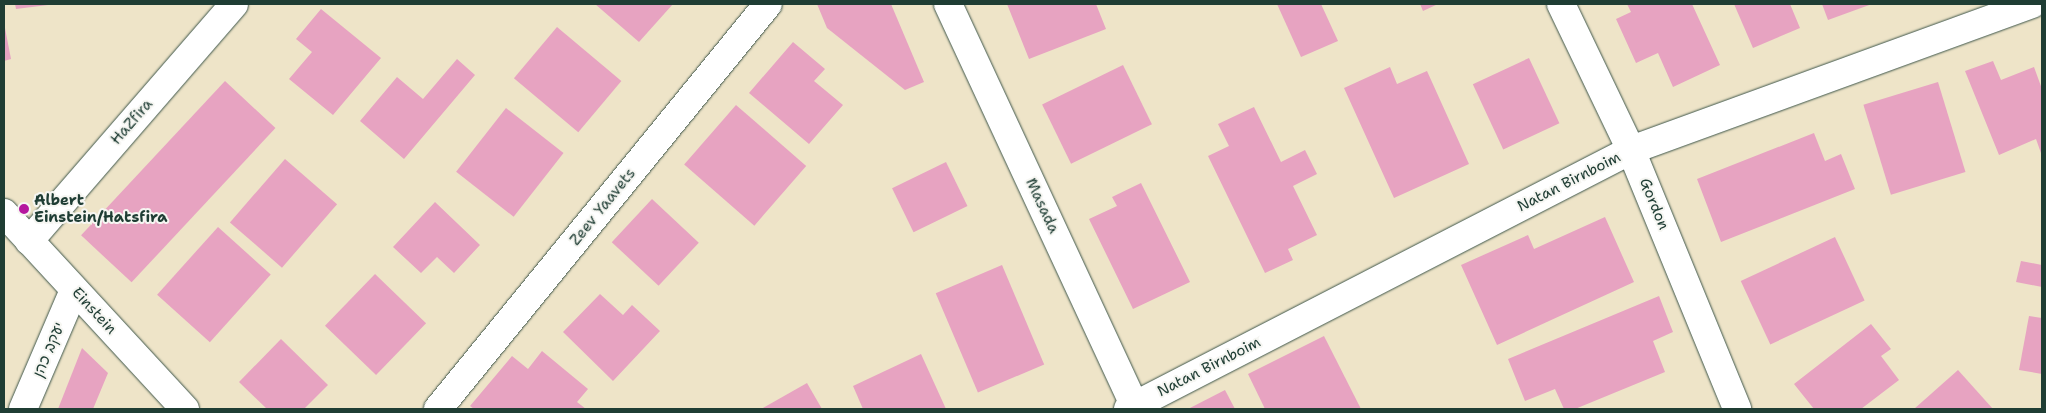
<!DOCTYPE html>
<meta charset="utf-8">
<style>
body{margin:0}
#map{position:relative;width:2046px;height:413px;overflow:hidden;background:#eee4c8;font-family:"Shantell Sans","Playpen Sans Hebrew",sans-serif}
div>[style]{position:absolute}
.building>*{inset:0;background:#e7a3c1;transform-origin:0 0}
.roads{filter:drop-shadow(0 0 1px #3e564a) drop-shadow(0 0 1px #3e564a)}
.minor>*{height:28px;margin:-14px;padding:0 14px;transform-origin:14px;border-radius:14px;background:#fff}
.dots>*{width:14px;height:14px;translate:-50% -50%;box-sizing:border-box;border:2px solid #f6f6f2;border-radius:50%}
span{translate:-50% -50%;white-space:nowrap;text-align:center;line-height:1.15;-webkit-text-stroke:4px #f6f6f2;paint-order:stroke}
.street-label{font-size:15px;color:#1f3d34}
.poi-label{font-size:15px;color:#1f3d34;font-weight:700}
.left{translate:0 -50%;text-align:left}
.frame{position:absolute;inset:0;border:5px solid #1f3d34;pointer-events:none}
</style>
<div id="map">
<div class="building">
<div style="clip-path:polygon(15px 4px,48px 4px,48px 5px,16px 9px)"></div>
<div style="clip-path:polygon(595px 4px,673px 4px,639px 42px)"></div>
<div style="clip-path:polygon(817px 4px,891px 4px,924px 82px,905px 90px,827px 28px)"></div>
<div style="clip-path:polygon(1007px 4px,1096px 4px,1106px 29px,1029px 59px)"></div>
<div style="clip-path:polygon(1277px 4px,1321px 4px,1338px 41px,1301px 57px)"></div>
<div style="clip-path:polygon(1420px 4px,1438px 4px,1423px 11px)"></div>
<div style="clip-path:polygon(1627px 4px,1692px 4px,1720px 65px,1673px 87px,1658px 53px,1636px 63px,1616px 19px,1631px 12px)"></div>
<div style="clip-path:polygon(1734px 4px,1790px 4px,1800px 28px,1753px 48px)"></div>
<div style="clip-path:polygon(1822px 4px,1872px 4px,1828px 20px)"></div>
<div style="clip-path:polygon(321px 9px,381px 58px,333px 115px,289px 79px,312px 52px,296px 39px)"></div>
<div style="clip-path:polygon(4px 23px,11px 59px,4px 61px)"></div>
<div style="left:557px;top:27px;width:84px;height:67px;rotate:40deg"></div>
<div style="clip-path:polygon(793px 42px,825px 69px,814px 81px,843px 105px,809px 144px,749px 93px)"></div>
<div style="left:1529px;top:58px;width:72px;height:62px;rotate:65deg"></div>
<div style="clip-path:polygon(457px 59px,475px 75px,404px 159px,360px 121px,397px 77px,423px 99px)"></div>
<div style="clip-path:polygon(1993px 61px,2001px 80px,2034px 67px,2042px 89px,2042px 156px,2036px 139px,1999px 155px,1965px 71px)"></div>
<div style="left:1123px;top:65px;width:66px;height:90px;rotate:64deg"></div>
<div style="clip-path:polygon(1390px 67px,1397px 84px,1427px 71px,1469px 164px,1394px 198px,1344px 88px)"></div>
<div style="left:225px;top:81px;width:69px;height:211px;rotate:43deg"></div>
<div style="left:1938px;top:82px;width:94px;height:78px;rotate:73deg"></div>
<div style="left:736px;top:105px;width:93px;height:79px;rotate:41deg"></div>
<div style="clip-path:polygon(1254px 107px,1281px 162px,1305px 150px,1317px 174px,1293px 186px,1317px 235px,1288px 249px,1293px 260px,1265px 273px,1208px 156px,1229px 146px,1218px 124px)"></div>
<div style="left:506px;top:108px;width:73px;height:81px;rotate:38deg"></div>
<div style="clip-path:polygon(1814px 133px,1825px 161px,1841px 154px,1855px 189px,1721px 242px,1697px 179px)"></div>
<div style="left:285px;top:159px;width:69px;height:84px;rotate:41deg"></div>
<div style="left:946px;top:162px;width:49px;height:60px;rotate:64deg"></div>
<div style="clip-path:polygon(1141px 183px,1190px 282px,1133px 309px,1089px 219px,1117px 206px,1112px 197px)"></div>
<div style="left:652px;top:199px;width:64px;height:59px;rotate:43deg"></div>
<div style="clip-path:polygon(435px 202px,480px 245px,454px 273px,437px 257px,421px 273px,393px 247px)"></div>
<div style="clip-path:polygon(1605px 217px,1634px 282px,1497px 345px,1461px 265px,1528px 235px,1534px 249px)"></div>
<div style="left:218px;top:227px;width:71px;height:91px;rotate:42deg"></div>
<div style="left:1835px;top:237px;width:70px;height:104px;rotate:65deg"></div>
<div style="clip-path:polygon(2021px 261px,2042px 265px,2042px 287px,2016px 282px)"></div>
<div style="left:1002px;top:265px;width:108px;height:72px;rotate:67deg"></div>
<div style="left:375px;top:274px;width:71px;height:72px;rotate:44deg"></div>
<div style="clip-path:polygon(600px 294px,623px 315px,632px 305px,660px 331px,613px 381px,563px 332px)"></div>
<div style="clip-path:polygon(1659px 296px,1673px 332px,1653px 341px,1665px 372px,1575px 409px,1564px 409px,1555px 389px,1525px 401px,1508px 359px)"></div>
<div style="clip-path:polygon(2029px 316px,2042px 318px,2042px 374px,2019px 370px)"></div>
<div style="clip-path:polygon(1871px 324px,1891px 349px,1881px 356px,1899px 380px,1861px 409px,1814px 409px,1794px 384px)"></div>
<div style="clip-path:polygon(1324px 336px,1361px 409px,1265px 409px,1248px 374px)"></div>
<div style="clip-path:polygon(281px 339px,328px 385px,304px 409px,267px 409px,239px 382px)"></div>
<div style="clip-path:polygon(82px 348px,108px 373px,93px 409px,58px 409px)"></div>
<div style="clip-path:polygon(542px 351px,588px 389px,577px 402px,586px 409px,474px 409px,470px 406px,512px 356px,528px 369px)"></div>
<div style="clip-path:polygon(921px 354px,946px 409px,863px 409px,853px 386px)"></div>
<div style="clip-path:polygon(1958px 370px,1993px 409px,1914px 409px)"></div>
<div style="clip-path:polygon(807px 383px,822px 409px,761px 409px)"></div>
<div style="clip-path:polygon(1225px 390px,1235px 409px,1188px 409px)"></div>
</div>
<div class="roads">
<div class="minor">
<div style="left:948px;top:4px;width:447px;rotate:65.1deg"></div>
<div style="left:1561px;top:4px;width:162px;rotate:64.4deg"></div>
<div style="left:1631px;top:150px;width:280px;rotate:67.7deg"></div>
<div style="left:4px;top:213px;width:267px;rotate:47.3deg"></div>
<div style="left:29px;top:241px;width:313px;rotate:-49.1deg"></div>
<div style="left:23px;top:409px;width:129px;rotate:-66.8deg"></div>
<div style="left:438px;top:409px;width:522px;rotate:-50.83deg"></div>
<div style="left:1128px;top:409px;width:566px;rotate:-27.24deg"></div>
<div style="left:1631px;top:150px;width:427px;rotate:-20deg"></div>
</div>
</div>
<div class="dots">
<div style="left:24px;top:209px;background:#b5179e"></div>
</div>
<div class="street-label">
<span style="left:132px;top:122px;rotate:-49deg">HaZfira</span>
<span style="left:1569px;top:182px;rotate:-27deg">Natan Birnboim</span>
<span style="left:1654px;top:204px;rotate:68deg">Gordon</span>
<span style="left:1042px;top:206px;rotate:65deg">Masada</span>
<span style="left:603px;top:207px;rotate:-51deg">Zeev Yaavets</span>
<span style="left:94px;top:311px;rotate:47deg">Einstein</span>
<span style="left:49px;top:350px;rotate:-67deg">יעקב כהן</span>
<span style="left:1209px;top:367px;rotate:-27deg">Natan Birnboim</span>
</div>
<div class="poi-label">
<span class="left" style="left:34px;top:209px">Albert<br>Einstein/Hatsfira</span>
</div>
<div class="frame"></div>
</div>
